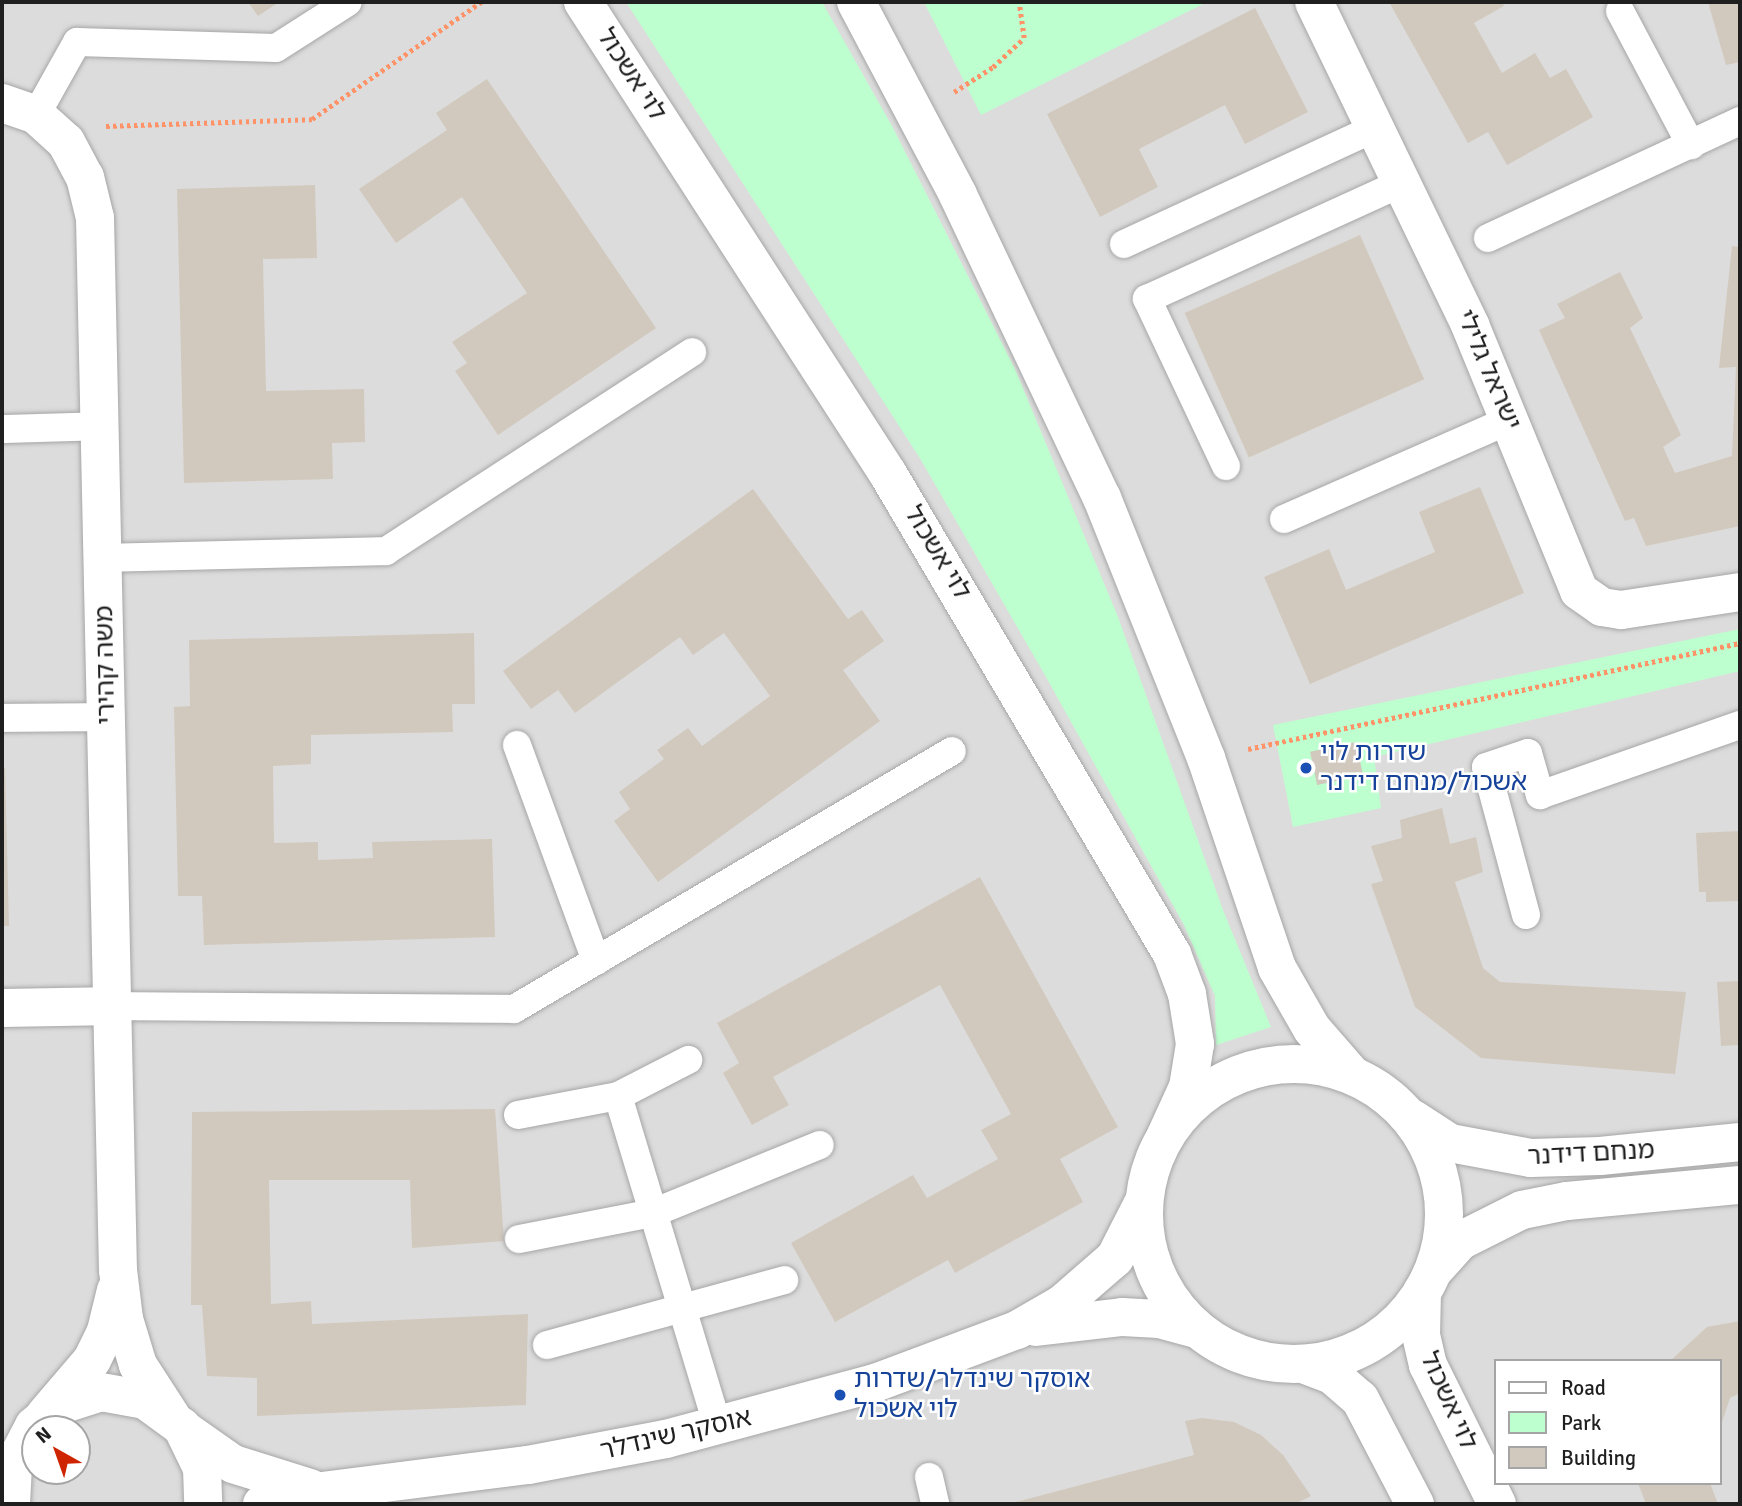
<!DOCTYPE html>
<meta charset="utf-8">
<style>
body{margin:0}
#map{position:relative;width:1742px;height:1506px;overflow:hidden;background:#f1efe4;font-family:Signika,"Noto Sans Hebrew",sans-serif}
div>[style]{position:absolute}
.residential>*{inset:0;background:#dddcdc}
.park>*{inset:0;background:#bdffce}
.building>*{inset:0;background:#d1c9bd;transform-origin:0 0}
.path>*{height:4.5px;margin-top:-2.25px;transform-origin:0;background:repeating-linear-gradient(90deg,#ff9267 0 3.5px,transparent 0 7px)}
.roads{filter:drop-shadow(0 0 2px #a6a6a6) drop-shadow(0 0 2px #a6a6a6)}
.service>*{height:28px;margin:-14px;padding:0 14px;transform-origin:14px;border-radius:14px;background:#fff}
.minor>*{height:38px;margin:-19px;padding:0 19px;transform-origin:19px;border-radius:19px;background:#fff}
.tertiary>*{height:38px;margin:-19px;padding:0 19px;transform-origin:19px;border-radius:19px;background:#fff}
.tertiary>.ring{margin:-19px;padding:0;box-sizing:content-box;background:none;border:38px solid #fff;border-radius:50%}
.dots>*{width:19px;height:19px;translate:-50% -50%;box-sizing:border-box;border:4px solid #fff;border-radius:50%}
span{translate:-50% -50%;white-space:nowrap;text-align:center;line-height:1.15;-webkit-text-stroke:5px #fff;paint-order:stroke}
.street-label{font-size:26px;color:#1f1f1f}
.transit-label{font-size:26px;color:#164399}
.left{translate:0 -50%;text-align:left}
.frame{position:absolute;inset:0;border:4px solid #1f1f1f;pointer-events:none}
.legend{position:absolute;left:1494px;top:1359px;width:228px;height:126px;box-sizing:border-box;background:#fff;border:2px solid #a5a5a5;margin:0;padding:9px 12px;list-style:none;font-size:21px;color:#1f1f1f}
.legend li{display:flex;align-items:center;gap:14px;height:35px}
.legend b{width:35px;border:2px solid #a5a5a5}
.north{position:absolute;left:21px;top:1415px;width:70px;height:70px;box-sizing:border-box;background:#fff;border:2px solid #a5a5a5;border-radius:50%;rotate:320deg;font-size:19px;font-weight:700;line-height:28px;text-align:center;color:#1f1f1f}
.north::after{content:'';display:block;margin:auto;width:24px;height:32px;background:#ce2500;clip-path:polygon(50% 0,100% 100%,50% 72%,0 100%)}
</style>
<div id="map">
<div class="residential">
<div style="clip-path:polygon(evenodd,2px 2px,1740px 2px,1740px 1504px,2px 1504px,2px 2px,1495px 1361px,1719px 1361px,1719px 1483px,1495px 1483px,1495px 1361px,2px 2px,35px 1429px,77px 1429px,77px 1471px,35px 1471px,35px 1429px)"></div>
</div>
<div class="park">
<div style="clip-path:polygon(626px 2px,822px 2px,892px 126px,1015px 369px,1118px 617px,1223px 910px,1271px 1027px,1216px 1045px,1215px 996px,1184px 925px,1046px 677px,921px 460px)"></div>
<div style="clip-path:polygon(924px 2px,1207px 2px,981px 115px)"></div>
<div style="clip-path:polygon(1740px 629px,1740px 671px,1374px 757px,1381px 808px,1293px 827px,1273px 725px)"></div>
</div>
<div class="building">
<div style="clip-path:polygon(248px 2px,279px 2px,258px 16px)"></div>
<div style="clip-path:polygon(1389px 2px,1502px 2px,1504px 6px,1474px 23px,1502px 73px,1535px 53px,1550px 78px,1566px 69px,1593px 117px,1507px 165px,1488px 132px,1468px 143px)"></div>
<div style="clip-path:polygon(1708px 2px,1740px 2px,1740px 62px,1726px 65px)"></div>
<div style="clip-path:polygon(1255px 8px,1308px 112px,1245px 144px,1225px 105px,1139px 149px,1158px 187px,1100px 217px,1047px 114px)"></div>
<div style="clip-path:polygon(487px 79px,656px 328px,498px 435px,455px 371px,467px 363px,452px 342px,527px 293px,462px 197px,396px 243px,359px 189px,447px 130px,436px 113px)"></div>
<div style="clip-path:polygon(315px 185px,317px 258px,263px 259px,266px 391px,364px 389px,365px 442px,332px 443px,333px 479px,184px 483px,177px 189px)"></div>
<div style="left:1360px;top:235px;width:158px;height:192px;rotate:66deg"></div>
<div style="clip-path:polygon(1732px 246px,1740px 247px,1740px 526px,1646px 546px,1634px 518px,1625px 521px,1539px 330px,1565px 318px,1557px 304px,1620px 272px,1643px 318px,1630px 328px,1681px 435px,1663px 447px,1675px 473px,1732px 456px,1736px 367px,1719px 368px)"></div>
<div style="clip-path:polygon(1480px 487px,1524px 593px,1310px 684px,1264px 577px,1329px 549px,1346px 590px,1435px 552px,1419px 512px)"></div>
<div style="clip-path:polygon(753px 489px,848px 619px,862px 610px,884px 641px,843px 670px,880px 721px,658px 882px,614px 821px,630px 809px,619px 792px,664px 759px,657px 750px,688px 728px,702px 746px,770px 696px,724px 633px,693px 655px,680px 637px,575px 713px,558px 690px,531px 709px,503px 671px)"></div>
<div style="clip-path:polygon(474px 633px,475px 704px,452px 704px,453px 732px,311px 735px,311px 764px,273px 766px,274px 843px,318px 842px,318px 860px,373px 858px,372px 842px,492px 839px,495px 937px,204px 945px,202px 896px,178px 896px,174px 707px,190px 706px,189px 640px)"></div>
<div style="left:1356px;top:742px;width:34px;height:47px;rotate:78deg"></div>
<div style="clip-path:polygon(2px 768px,5px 768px,9px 926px,2px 926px)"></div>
<div style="clip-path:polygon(1442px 808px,1450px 844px,1476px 837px,1483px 872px,1455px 882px,1483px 968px,1500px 982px,1686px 992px,1675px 1074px,1481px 1058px,1415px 1007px,1371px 884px,1383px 881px,1371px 846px,1402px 838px,1400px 820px)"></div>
<div style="clip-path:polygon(1740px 831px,1740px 901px,1706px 902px,1706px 892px,1699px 892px,1696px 833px)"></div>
<div style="clip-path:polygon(980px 877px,1118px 1127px,1060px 1159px,1083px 1202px,955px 1273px,948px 1260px,835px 1322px,791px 1243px,913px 1175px,927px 1198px,998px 1159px,981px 1130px,1011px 1114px,940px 985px,773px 1077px,789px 1105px,752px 1125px,723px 1073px,739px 1063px,717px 1023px)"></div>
<div style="clip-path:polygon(1740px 981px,1740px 1045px,1721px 1046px,1717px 982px)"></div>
<div style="clip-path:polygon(495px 1109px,504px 1241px,412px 1248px,410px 1180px,269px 1180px,271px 1304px,311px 1301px,312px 1324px,528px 1314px,526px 1405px,257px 1416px,257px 1378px,207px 1376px,202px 1305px,191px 1305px,192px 1112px)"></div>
<div style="clip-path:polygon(1740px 1321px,1740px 1393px,1730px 1398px,1719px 1431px,1719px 1361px,1670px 1361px,1707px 1327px)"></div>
<div style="clip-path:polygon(1202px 1418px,1234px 1422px,1261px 1435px,1283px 1455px,1311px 1496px,1295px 1504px,1008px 1504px,1194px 1455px,1185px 1421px)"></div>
<div style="clip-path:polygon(1638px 1483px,1710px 1483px,1718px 1504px,1646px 1504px)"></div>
</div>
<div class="path">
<div style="left:1117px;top:2px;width:20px"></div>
<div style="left:954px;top:92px;width:46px;rotate:-32.7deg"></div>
<div style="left:993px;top:67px;width:42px;rotate:-43.1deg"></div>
<div style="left:1024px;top:38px;width:36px;rotate:-98deg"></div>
<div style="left:106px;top:126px;width:206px;rotate:-1.9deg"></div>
<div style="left:312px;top:119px;width:206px;rotate:-34.7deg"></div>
<div style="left:1248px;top:749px;width:503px;rotate:-12.16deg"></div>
</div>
<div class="roads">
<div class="service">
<div style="left:1620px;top:11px;width:152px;rotate:62.1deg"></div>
<div style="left:36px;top:115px;width:84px;rotate:-60.7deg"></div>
<div style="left:77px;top:42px;width:199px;rotate:1.7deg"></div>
<div style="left:276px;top:48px;width:85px;rotate:-32.6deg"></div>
<div style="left:1488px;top:238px;width:278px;rotate:-24.9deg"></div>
<div style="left:1124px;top:244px;width:279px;rotate:-24.8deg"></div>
<div style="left:2px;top:429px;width:99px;rotate:-1.7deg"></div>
<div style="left:1226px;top:466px;width:185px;rotate:-115.3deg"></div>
<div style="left:1147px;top:299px;width:282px;rotate:-24.5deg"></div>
<div style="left:1284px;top:519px;width:247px;rotate:-23.7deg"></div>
<div style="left:104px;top:558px;width:282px;rotate:-1.4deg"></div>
<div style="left:386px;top:551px;width:365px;rotate:-33deg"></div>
<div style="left:2px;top:718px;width:105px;rotate:-0.5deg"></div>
<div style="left:517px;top:745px;width:230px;rotate:69.9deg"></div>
<div style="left:1526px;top:915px;width:153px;rotate:-105.1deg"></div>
<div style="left:1486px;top:767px;width:44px;rotate:-18.4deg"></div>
<div style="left:1528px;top:753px;width:44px;rotate:74.1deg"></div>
<div style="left:1540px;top:795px;width:212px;rotate:-19.3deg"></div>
<div style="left:112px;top:1006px;width:402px;rotate:0.4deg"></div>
<div style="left:514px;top:1009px;width:508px;rotate:-30.5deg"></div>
<div style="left:618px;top:1096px;width:346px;rotate:73.2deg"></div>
<div style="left:518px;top:1115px;width:102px;rotate:-10.8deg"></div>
<div style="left:618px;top:1096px;width:79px;rotate:-27.2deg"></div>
<div style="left:519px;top:1239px;width:136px;rotate:-11deg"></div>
<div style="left:653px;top:1213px;width:180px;rotate:-22.2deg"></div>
<div style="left:547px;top:1345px;width:246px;rotate:-15.3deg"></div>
<div style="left:929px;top:1477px;width:28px;rotate:77deg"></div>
</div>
<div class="minor">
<div style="left:1314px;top:2px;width:359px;rotate:64.2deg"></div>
<div style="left:1470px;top:325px;width:287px;rotate:67.7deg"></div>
<div style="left:1579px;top:591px;width:28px;rotate:35deg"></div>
<div style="left:1602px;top:607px;width:19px;rotate:9deg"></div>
<div style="left:1621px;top:610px;width:120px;rotate:-8.6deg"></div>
<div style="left:2px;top:103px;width:36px;rotate:19deg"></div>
<div style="left:36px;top:115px;width:40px;rotate:42deg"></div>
<div style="left:66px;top:142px;width:40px;rotate:62deg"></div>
<div style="left:85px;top:177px;width:42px;rotate:76.3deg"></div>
<div style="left:95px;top:218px;width:1052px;rotate:88.75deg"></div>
<div style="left:118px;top:1270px;width:49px;rotate:83deg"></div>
<div style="left:124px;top:1319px;width:48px;rotate:73.1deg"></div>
<div style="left:138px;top:1365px;width:61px;rotate:57.1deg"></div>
<div style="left:2px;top:1008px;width:110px;rotate:-1deg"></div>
<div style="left:45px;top:1415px;width:72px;rotate:-49.5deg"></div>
<div style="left:92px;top:1360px;width:32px;rotate:-64deg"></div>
<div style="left:106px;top:1331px;width:42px;rotate:-76.3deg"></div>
</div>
<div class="tertiary">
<div style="left:583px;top:2px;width:562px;rotate:57.13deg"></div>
<div style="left:888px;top:474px;width:558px;rotate:59.39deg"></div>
<div style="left:1172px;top:954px;width:43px;rotate:69.4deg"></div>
<div style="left:1187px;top:994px;width:51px;rotate:80.9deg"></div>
<div style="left:1195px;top:1044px;width:44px;rotate:99.2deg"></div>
<div style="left:1188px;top:1087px;width:53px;rotate:114.6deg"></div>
<div style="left:856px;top:2px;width:218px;rotate:62.1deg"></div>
<div style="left:958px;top:195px;width:335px;rotate:64.6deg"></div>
<div style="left:1102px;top:498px;width:280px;rotate:68.2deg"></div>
<div style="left:1206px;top:758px;width:222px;rotate:71.3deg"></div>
<div style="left:1277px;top:968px;width:70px;rotate:60.2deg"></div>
<div style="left:1312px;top:1029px;width:61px;rotate:49deg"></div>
<div class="ring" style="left:1144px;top:1064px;width:262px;height:262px"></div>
<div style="left:1413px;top:1119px;width:44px;rotate:33deg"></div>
<div style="left:1450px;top:1143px;width:82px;rotate:10.5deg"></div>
<div style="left:1531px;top:1158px;width:69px;rotate:-1.7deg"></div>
<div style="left:1600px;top:1156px;width:141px;rotate:-5.7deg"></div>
<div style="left:1434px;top:1270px;width:39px;rotate:-48deg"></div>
<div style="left:1460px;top:1241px;width:69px;rotate:-26.6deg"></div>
<div style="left:1522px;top:1210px;width:46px;rotate:-11.3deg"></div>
<div style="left:1567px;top:1201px;width:174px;rotate:-5.3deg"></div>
<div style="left:1422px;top:1292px;width:43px;rotate:91.3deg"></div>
<div style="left:1421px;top:1335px;width:31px;rotate:77deg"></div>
<div style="left:1428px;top:1365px;width:155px;rotate:63.6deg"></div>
<div style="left:1036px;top:1327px;width:87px;rotate:-6.6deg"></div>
<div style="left:1122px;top:1317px;width:37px;rotate:3deg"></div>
<div style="left:1159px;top:1319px;width:38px;rotate:15deg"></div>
<div style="left:1303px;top:1364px;width:31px;rotate:21deg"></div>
<div style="left:1332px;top:1375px;width:37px;rotate:41deg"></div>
<div style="left:1360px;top:1399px;width:119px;rotate:62.4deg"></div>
<div style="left:186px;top:1431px;width:57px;rotate:35.1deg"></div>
<div style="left:233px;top:1464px;width:81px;rotate:17.3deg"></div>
<div style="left:11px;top:1504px;width:38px;rotate:-87deg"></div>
<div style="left:13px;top:1466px;width:45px;rotate:-62.3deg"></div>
<div style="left:34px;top:1426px;width:31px;rotate:-40deg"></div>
<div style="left:58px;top:1406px;width:45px;rotate:-18deg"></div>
<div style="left:101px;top:1392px;width:45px;rotate:10.3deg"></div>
<div style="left:145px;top:1400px;width:46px;rotate:36.1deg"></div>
<div style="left:182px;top:1427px;width:46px;rotate:64deg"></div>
<div style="left:202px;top:1468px;width:36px;rotate:88deg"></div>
<div style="left:262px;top:1504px;width:45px;rotate:-14deg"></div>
<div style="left:306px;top:1493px;width:224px;rotate:-7.2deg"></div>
<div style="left:528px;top:1465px;width:140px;rotate:-10.7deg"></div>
<div style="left:666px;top:1439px;width:216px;rotate:-15deg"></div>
<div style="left:875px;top:1383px;width:152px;rotate:-20.5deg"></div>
<div style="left:1017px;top:1330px;width:52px;rotate:-30deg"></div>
<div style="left:1062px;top:1304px;width:70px;rotate:-41deg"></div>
<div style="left:1115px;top:1258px;width:64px;rotate:-63deg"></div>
</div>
</div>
<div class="dots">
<div style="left:1306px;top:768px;background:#1a4fb4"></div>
<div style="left:840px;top:1395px;background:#1a4fb4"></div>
</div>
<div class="street-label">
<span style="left:631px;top:75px;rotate:57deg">לוי אשכול</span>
<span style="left:1488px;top:370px;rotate:67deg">ישראל גלילי</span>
<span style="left:937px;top:553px;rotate:59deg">לוי אשכול</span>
<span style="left:106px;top:665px;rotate:-91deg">משה קהירי</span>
<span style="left:1591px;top:1154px;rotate:-3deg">מנחם דידנר</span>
<span style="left:1448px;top:1401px;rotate:66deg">לוי אשכול</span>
<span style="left:676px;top:1435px;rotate:-13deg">אוסקר שינדלר</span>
</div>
<div class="transit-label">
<span class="left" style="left:1320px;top:768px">שדרות לוי<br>אשכול/מנחם דידנר</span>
<span class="left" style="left:854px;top:1395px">אוסקר שינדלר/שדרות<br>לוי אשכול</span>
</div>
<div class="frame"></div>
<ul class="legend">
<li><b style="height:9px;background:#fff"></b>Road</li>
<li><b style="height:19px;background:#bdffce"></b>Park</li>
<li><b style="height:19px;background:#d1c9bd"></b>Building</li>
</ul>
<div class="north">N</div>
</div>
